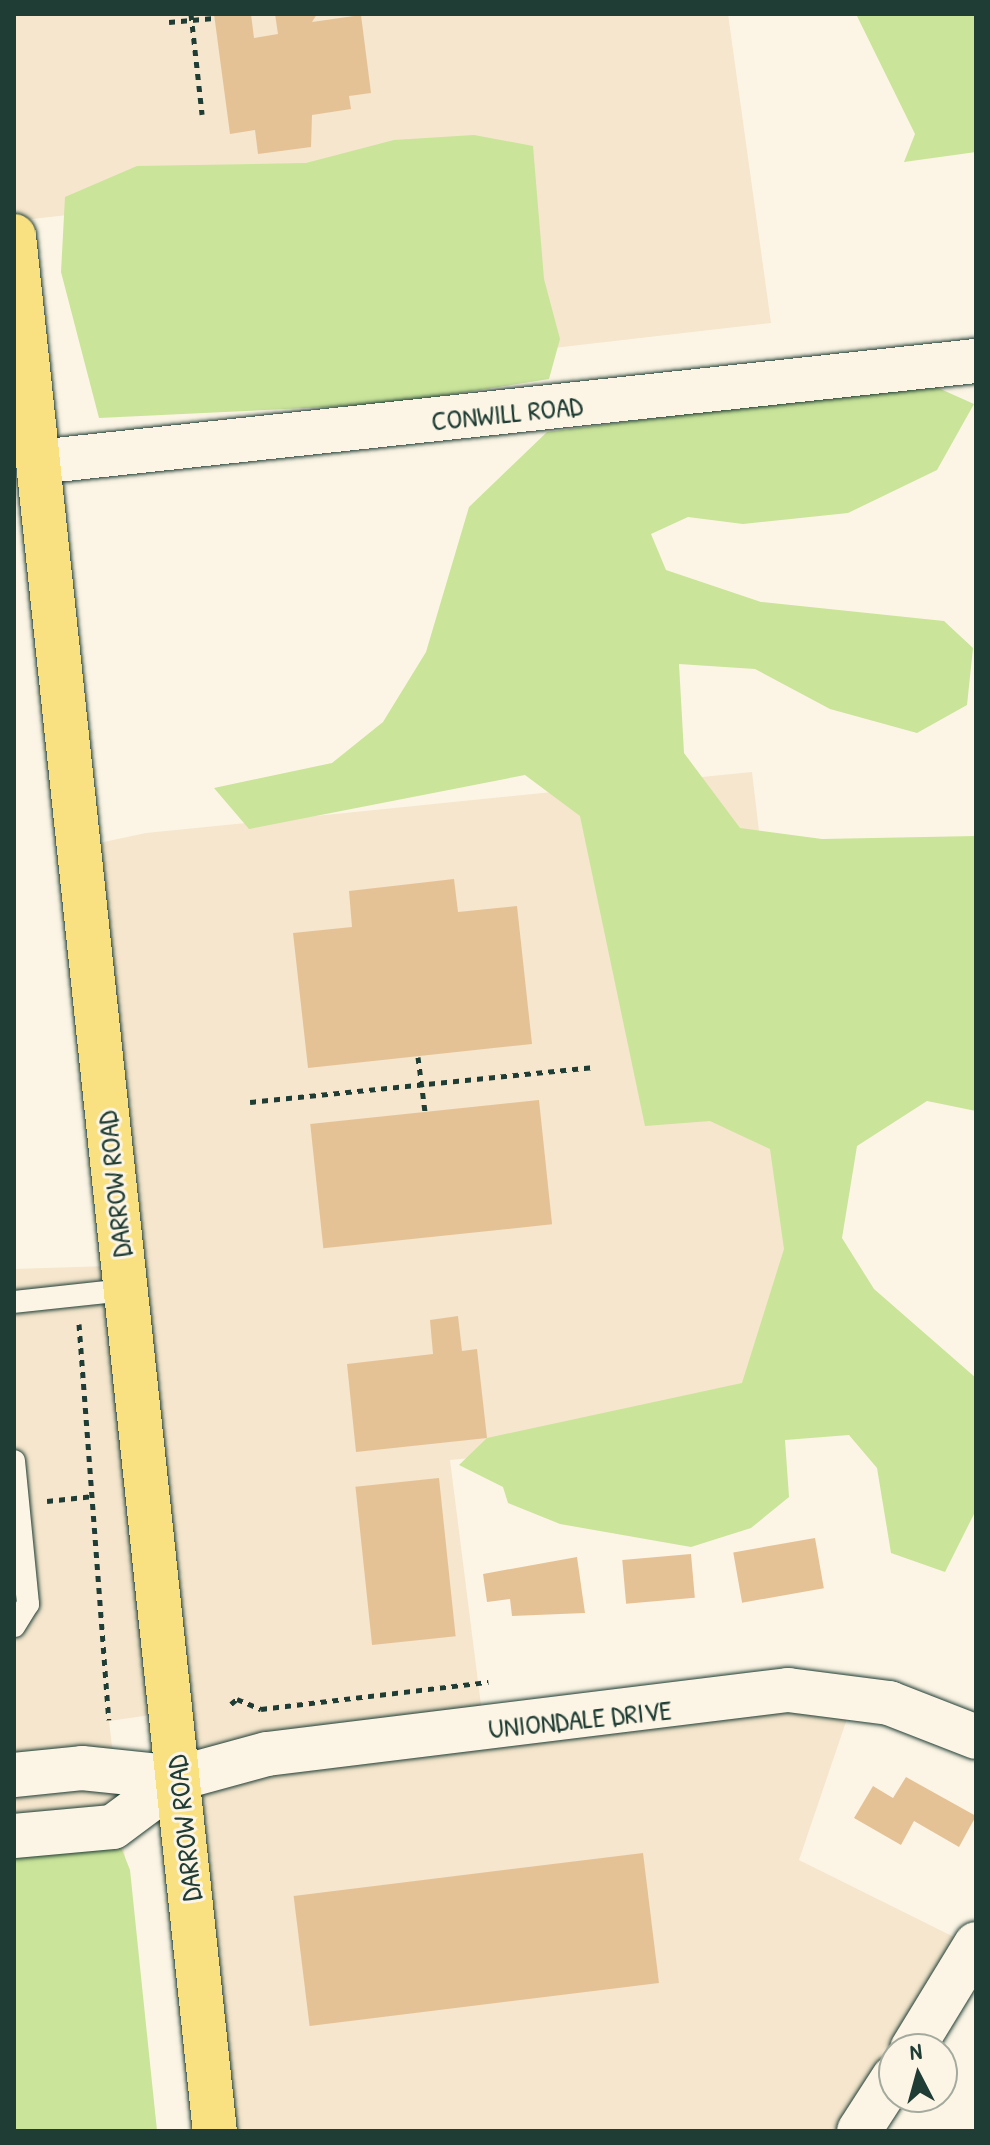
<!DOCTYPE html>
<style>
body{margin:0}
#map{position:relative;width:990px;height:2145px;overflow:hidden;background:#fcf5e5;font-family:"Patrick Hand",sans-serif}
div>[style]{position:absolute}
.built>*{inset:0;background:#f5e6cd}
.green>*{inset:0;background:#cae49a}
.building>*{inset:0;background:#e5c296;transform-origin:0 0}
.path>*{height:5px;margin-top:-2.5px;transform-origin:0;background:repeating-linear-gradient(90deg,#1f3d34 0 6px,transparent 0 12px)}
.roads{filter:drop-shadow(0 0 2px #1f3d34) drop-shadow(0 0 2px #1f3d34)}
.service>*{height:22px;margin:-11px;padding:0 11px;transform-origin:11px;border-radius:11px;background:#fcf5e5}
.minor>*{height:44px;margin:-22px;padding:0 22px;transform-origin:22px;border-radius:22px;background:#fcf5e5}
.tertiary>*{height:44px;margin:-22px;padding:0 22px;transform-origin:22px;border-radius:22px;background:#fcf5e5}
.primary>*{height:44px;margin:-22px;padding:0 22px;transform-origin:22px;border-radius:22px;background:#f9e181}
span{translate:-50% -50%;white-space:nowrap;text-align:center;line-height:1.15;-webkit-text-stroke:6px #fcf5e5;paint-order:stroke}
.street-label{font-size:28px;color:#1f3d34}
.frame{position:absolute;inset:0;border:16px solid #1f3d34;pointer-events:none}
.north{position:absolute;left:878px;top:2033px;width:80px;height:80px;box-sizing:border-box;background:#fcf5e5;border:2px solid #a4ab9e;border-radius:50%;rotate:354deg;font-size:22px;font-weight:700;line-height:32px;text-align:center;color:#1f3d34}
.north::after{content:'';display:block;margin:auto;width:28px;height:36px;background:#1f3d34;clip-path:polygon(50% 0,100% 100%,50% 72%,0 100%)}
</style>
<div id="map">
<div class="built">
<div style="clip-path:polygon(14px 14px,728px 14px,771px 323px,484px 356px,461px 171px,14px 221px)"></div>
<div style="clip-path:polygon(752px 772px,829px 1424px,450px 1460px,484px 1729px,179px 1778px,80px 847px,146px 833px)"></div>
<div style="clip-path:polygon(109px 1266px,165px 1713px,109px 1721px,157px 2131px,14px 2131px,14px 1269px)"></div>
<div style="clip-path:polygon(850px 1710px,799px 1860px,964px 1942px,842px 2131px,225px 2131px,188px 1787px,268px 1762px,739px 1711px)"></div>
</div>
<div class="green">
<div style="clip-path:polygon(856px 14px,976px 14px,976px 152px,904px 162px,915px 134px)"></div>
<div style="clip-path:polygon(474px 135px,533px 146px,544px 279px,560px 339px,549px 379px,390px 404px,99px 418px,61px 272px,65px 197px,137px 166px,306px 163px,394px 140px)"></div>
<div style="clip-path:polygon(927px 383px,974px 404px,937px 470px,848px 513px,743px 524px,688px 517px,651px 534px,666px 570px,761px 602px,944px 621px,973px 648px,967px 705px,917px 733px,830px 709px,755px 669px,679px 664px,684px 753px,740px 828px,822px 839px,976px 836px,976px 1111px,927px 1101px,857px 1146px,842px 1238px,874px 1289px,976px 1378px,976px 1510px,945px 1572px,891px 1553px,877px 1468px,849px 1435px,785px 1440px,789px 1497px,751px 1528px,691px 1547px,560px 1524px,508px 1503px,503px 1487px,459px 1465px,487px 1438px,742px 1383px,784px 1249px,770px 1149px,710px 1121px,645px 1126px,580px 816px,525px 775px,249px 829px,214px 788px,332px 763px,383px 722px,426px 652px,469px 507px,547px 432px)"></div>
<div style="clip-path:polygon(113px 1827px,130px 1870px,157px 2131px,14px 2131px,14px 1836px)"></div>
</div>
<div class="building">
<div style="clip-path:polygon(214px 14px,251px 14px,254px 38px,278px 34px,275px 14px,317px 14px,312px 22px,361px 15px,371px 93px,349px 96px,351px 109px,312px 115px,311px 147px,258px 154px,255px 130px,230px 134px)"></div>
<div style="clip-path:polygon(454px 879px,458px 912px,517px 906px,532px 1044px,308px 1068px,293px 933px,352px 927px,349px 891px)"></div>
<div style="left:539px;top:1100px;width:125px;height:230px;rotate:84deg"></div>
<div style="clip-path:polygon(458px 1316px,462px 1351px,477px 1349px,487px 1438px,356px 1452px,347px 1364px,433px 1354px,430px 1320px)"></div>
<div style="left:439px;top:1478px;width:159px;height:84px;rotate:84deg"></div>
<div style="left:815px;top:1538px;width:51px;height:83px;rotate:80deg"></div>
<div style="left:691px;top:1554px;width:44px;height:69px;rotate:85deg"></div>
<div style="clip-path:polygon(577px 1557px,585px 1613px,512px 1616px,510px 1599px,487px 1602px,483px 1574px)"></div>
<div style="clip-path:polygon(906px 1777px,976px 1816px,959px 1847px,914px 1821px,901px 1845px,854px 1818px,873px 1786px,893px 1798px)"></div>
<div style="left:643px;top:1853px;width:131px;height:352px;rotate:83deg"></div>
</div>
<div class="path">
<div style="left:191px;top:14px;width:101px;rotate:83.7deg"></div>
<div style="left:169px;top:22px;width:45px;rotate:-5.1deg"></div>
<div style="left:418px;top:1057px;width:55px;rotate:82.7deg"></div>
<div style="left:250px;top:1102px;width:346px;rotate:-5.8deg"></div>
<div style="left:79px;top:1324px;width:397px;rotate:85.7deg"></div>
<div style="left:47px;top:1501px;width:47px;rotate:-6.1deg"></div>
<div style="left:231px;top:1704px;width:8px;rotate:-40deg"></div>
<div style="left:237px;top:1699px;width:26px;rotate:23deg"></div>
<div style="left:261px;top:1709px;width:229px;rotate:-6.8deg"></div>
</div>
<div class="roads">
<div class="service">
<div style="left:14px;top:1302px;width:112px;rotate:-6.2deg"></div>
<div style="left:14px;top:1461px;width:144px;rotate:84.4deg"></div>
<div style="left:28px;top:1604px;width:26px;rotate:122deg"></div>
</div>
<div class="minor">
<div style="left:38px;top:462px;width:943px;rotate:-6.15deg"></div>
<div style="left:14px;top:1775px;width:68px;rotate:-5.9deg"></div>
<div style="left:82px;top:1768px;width:98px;rotate:5.9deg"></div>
<div style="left:14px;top:1836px;width:99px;rotate:-5.2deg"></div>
<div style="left:113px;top:1827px;width:82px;rotate:-36.6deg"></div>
<div style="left:179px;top:1778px;width:91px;rotate:-15.3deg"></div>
<div style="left:267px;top:1754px;width:525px;rotate:-7deg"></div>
<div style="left:788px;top:1690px;width:102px;rotate:7.3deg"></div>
<div style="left:889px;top:1703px;width:93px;rotate:21.3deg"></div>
</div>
<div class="tertiary">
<div style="left:912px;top:2049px;width:123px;rotate:-58.6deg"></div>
<div style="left:859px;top:2131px;width:64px;rotate:-57.1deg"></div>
</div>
<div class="primary">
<div style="left:14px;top:236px;width:1906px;rotate:83.95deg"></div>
</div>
</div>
<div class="street-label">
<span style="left:507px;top:413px;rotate:-6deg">CONWILL ROAD</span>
<span style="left:114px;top:1184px;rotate:-96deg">DARROW ROAD</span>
<span style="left:580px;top:1719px;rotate:-6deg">UNIONDALE DRIVE</span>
<span style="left:184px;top:1828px;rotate:-96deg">DARROW ROAD</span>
</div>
<div class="frame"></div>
<div class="north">N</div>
</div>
